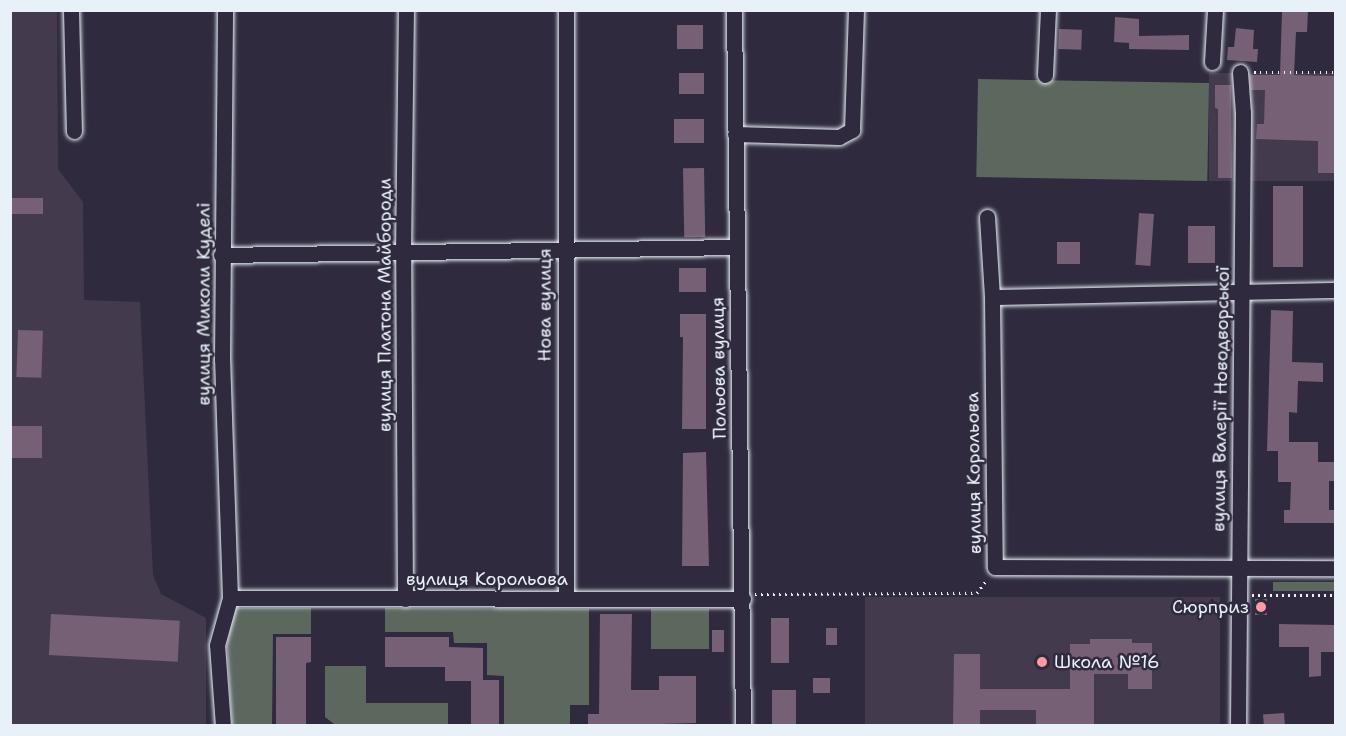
<!DOCTYPE html>
<meta charset="utf-8">
<style>
body{margin:0}
#map{position:relative;width:1346px;height:736px;overflow:hidden;background:#2f2a3d;font-family:"Shantell Sans",sans-serif}
div>[style]{position:absolute}
.built>*{inset:0;background:#443a4e;transform-origin:0 0}
.green>*{inset:0;background:#5c685e;transform-origin:0 0}
.building>*{inset:0;background:#756076;transform-origin:0 0}
.path>*{height:3px;margin-top:-1.5px;transform-origin:0;background:repeating-linear-gradient(90deg,#e8f1f8 0 1.5px,transparent 0 6px)}
.roads{filter:drop-shadow(0 0 2px #e8f1f8) drop-shadow(0 0 2px #e8f1f8)}
.minor>*{height:15px;margin:-7.5px;padding:0 7.5px;transform-origin:7.5px;border-radius:7.5px;background:#2f2a3d}
.dots>*{width:16px;height:16px;translate:-50% -50%;box-sizing:border-box;border:3px solid #2f2a3d;border-radius:50%}
span{translate:-50% -50%;white-space:nowrap;text-align:center;line-height:1.15;-webkit-text-stroke:5px #2f2a3d;paint-order:stroke}
.street-label{font-size:18px;color:#e8f1f8}
.poi-label{font-size:18px;color:#e8f1f8}
.right{translate:-100% -50%;text-align:right}
.left{translate:0 -50%;text-align:left}
.frame{position:absolute;inset:0;border:12px solid #e8f1f8;pointer-events:none}
</style>
<div id="map">
<div class="built">
<div style="clip-path:polygon(10px 11px,57px 11px,58px 169px,83px 202px,84px 300px,140px 302px,153px 575px,161px 594px,206px 618px,206px 725px,11px 725px)"></div>
<div style="left:1209px;top:73px;width:126px;height:108px"></div>
<div style="left:865px;top:597px;width:355px;height:129px"></div>
</div>
<div class="green">
<div style="left:1209px;top:83px;width:98px;height:231px;rotate:91deg"></div>
<div style="left:1273px;top:582px;width:62px;height:9px"></div>
<div style="clip-path:polygon(235px 608px,311px 608px,311px 634px,273px 634px,272px 725px,232px 725px,227px 644px)"></div>
<div style="clip-path:polygon(385px 608px,589px 609px,589px 705px,570px 705px,570px 725px,504px 725px,504px 676px,487px 675px,487px 643px,454px 643px,453px 632px,385px 632px)"></div>
<div style="left:651px;top:609px;width:58px;height:40px"></div>
<div style="clip-path:polygon(325px 666px,366px 666px,366px 703px,448px 703px,448px 725px,334px 724px,325px 717px)"></div>
</div>
<div class="building">
<div style="clip-path:polygon(1282px 10px,1308px 11px,1307px 32px,1296px 32px,1294px 75px,1335px 76px,1335px 173px,1318px 173px,1318px 141px,1256px 139px,1257px 124px,1264px 124px,1265px 90px,1251px 90px,1250px 75px,1280px 75px)"></div>
<div style="clip-path:polygon(1115px 17px,1139px 19px,1139px 36px,1189px 35px,1189px 50px,1129px 49px,1129px 43px,1114px 42px)"></div>
<div style="left:703px;top:25px;width:24px;height:26px;rotate:90deg"></div>
<div style="clip-path:polygon(1236px 28px,1254px 30px,1253px 49px,1258px 49px,1257px 62px,1227px 60px,1228px 47px,1234px 47px)"></div>
<div style="left:1059px;top:29px;width:23px;height:20px;rotate:2deg"></div>
<div style="left:679px;top:73px;width:25px;height:21px"></div>
<div style="clip-path:polygon(1215px 85px,1231px 85px,1232px 178px,1218px 178px,1218px 109px,1215px 108px)"></div>
<div style="left:704px;top:119px;width:24px;height:30px;rotate:90deg"></div>
<div style="left:704px;top:168px;width:69px;height:21px;rotate:89deg"></div>
<div style="left:1273px;top:186px;width:30px;height:81px"></div>
<div style="left:10px;top:198px;width:33px;height:16px"></div>
<div style="left:1139px;top:213px;width:15px;height:52px;rotate:4deg"></div>
<div style="left:1188px;top:226px;width:27px;height:37px"></div>
<div style="left:1057px;top:242px;width:23px;height:22px"></div>
<div style="left:679px;top:268px;width:27px;height:24px"></div>
<div style="clip-path:polygon(1271px 310px,1293px 311px,1292px 362px,1323px 363px,1323px 382px,1298px 381px,1297px 413px,1289px 412px,1289px 442px,1318px 442px,1318px 462px,1335px 462px,1335px 481px,1329px 481px,1329px 510px,1335px 510px,1335px 523px,1284px 523px,1284px 510px,1290px 510px,1291px 482px,1278px 482px,1278px 451px,1267px 451px)"></div>
<div style="clip-path:polygon(680px 314px,706px 314px,706px 429px,682px 429px,683px 337px,680px 337px)"></div>
<div style="left:18px;top:330px;width:25px;height:47px;rotate:2deg"></div>
<div style="left:10px;top:426px;width:32px;height:32px"></div>
<div style="clip-path:polygon(706px 452px,709px 566px,682px 566px,683px 453px)"></div>
<div style="left:1255px;top:599px;width:12px;height:16px"></div>
<div style="left:51px;top:614px;width:129px;height:41px;rotate:3deg"></div>
<div style="clip-path:polygon(600px 614px,632px 614px,631px 690px,659px 690px,659px 676px,696px 676px,696px 723px,588px 726px,588px 714px,599px 714px)"></div>
<div style="left:771px;top:618px;width:18px;height:45px"></div>
<div style="clip-path:polygon(1279px 624px,1335px 625px,1335px 652px,1321px 652px,1321px 676px,1309px 677px,1309px 647px,1279px 647px)"></div>
<div style="left:826px;top:628px;width:11px;height:17px"></div>
<div style="left:712px;top:630px;width:12px;height:22px"></div>
<div style="clip-path:polygon(276px 637px,311px 637px,311px 662px,306px 663px,306px 726px,276px 726px)"></div>
<div style="clip-path:polygon(385px 637px,449px 637px,449px 647px,483px 648px,483px 680px,499px 680px,499px 726px,471px 726px,471px 681px,445px 681px,445px 667px,385px 667px)"></div>
<div style="clip-path:polygon(1090px 639px,1132px 639px,1132px 643px,1152px 643px,1152px 689px,1128px 689px,1128px 674px,1094px 674px,1094px 726px,1036px 726px,1036px 710px,980px 710px,980px 726px,953px 726px,954px 654px,980px 654px,980px 689px,1070px 689px,1070px 644px,1090px 644px)"></div>
<div style="left:813px;top:678px;width:17px;height:15px"></div>
<div style="left:772px;top:690px;width:24px;height:36px"></div>
<div style="left:1284px;top:713px;width:13px;height:21px;rotate:86deg"></div>
</div>
<div class="path">
<div style="left:1254px;top:72px;width:82px"></div>
<div style="left:755px;top:594px;width:222px;rotate:-0.3deg"></div>
<div style="left:977px;top:593px;width:17px;rotate:-54deg"></div>
<div style="left:1252px;top:595px;width:84px"></div>
</div>
<div class="roads">
<div class="minor">
<div style="left:71px;top:10px;width:121px;rotate:88.6deg"></div>
<div style="left:566px;top:10px;width:589px;rotate:90deg"></div>
<div style="left:734px;top:10px;width:716px;rotate:89.28deg"></div>
<div style="left:1212px;top:62px;width:52px;rotate:-86.7deg"></div>
<div style="left:1045px;top:75px;width:65px;rotate:-87.4deg"></div>
<div style="left:735px;top:134px;width:104px;rotate:1.7deg"></div>
<div style="left:839px;top:137px;width:15px;rotate:-28deg"></div>
<div style="left:852px;top:130px;width:120px;rotate:-88.1deg"></div>
<div style="left:987px;top:217px;width:80px;rotate:86.4deg"></div>
<div style="left:992px;top:297px;width:270px;rotate:89.4deg"></div>
<div style="left:995px;top:567px;width:341px;rotate:0.2deg"></div>
<div style="left:221px;top:255px;width:515px;rotate:-0.89deg"></div>
<div style="left:992px;top:297px;width:344px;rotate:-1.2deg"></div>
<div style="left:230px;top:598px;width:513px;rotate:0.11deg"></div>
<div style="left:405px;top:599px;width:346px;rotate:-90.3deg"></div>
<div style="left:403px;top:253px;width:243px;rotate:-89.3deg"></div>
<div style="left:223px;top:726px;width:81px;rotate:-94.2deg"></div>
<div style="left:217px;top:645px;width:49px;rotate:-74.5deg"></div>
<div style="left:230px;top:598px;width:239px;rotate:-91.9deg"></div>
<div style="left:222px;top:359px;width:349px;rotate:-89.5deg"></div>
<div style="left:1238px;top:726px;width:613px;rotate:-89.53deg"></div>
<div style="left:1243px;top:113px;width:41px;rotate:-94.2deg"></div>
</div>
</div>
<div class="dots">
<div style="left:1261px;top:607px;background:#ff9aa2"></div>
<div style="left:1042px;top:662px;background:#ff9aa2"></div>
</div>
<div class="street-label">
<span style="left:204px;top:304px;rotate:-90deg">вулиця Миколи Куделі</span>
<span style="left:385px;top:305px;rotate:-90deg">вулиця Платона Майбороди</span>
<span style="left:545px;top:305px;rotate:-90deg">Нова вулиця</span>
<span style="left:719px;top:368px;rotate:-91deg">Польова вулиця</span>
<span style="left:1221px;top:399px;rotate:-89deg">вулиця Валерії Новодворської</span>
<span style="left:974px;top:473px;rotate:-91deg">вулиця Корольова</span>
<span style="left:487px;top:579px">вулиця Корольова</span>
</div>
<div class="poi-label">
<span class="right" style="left:1249px;top:607px">Сюрприз</span>
<span class="left" style="left:1054px;top:662px">Школа №16</span>
</div>
<div class="frame"></div>
</div>
